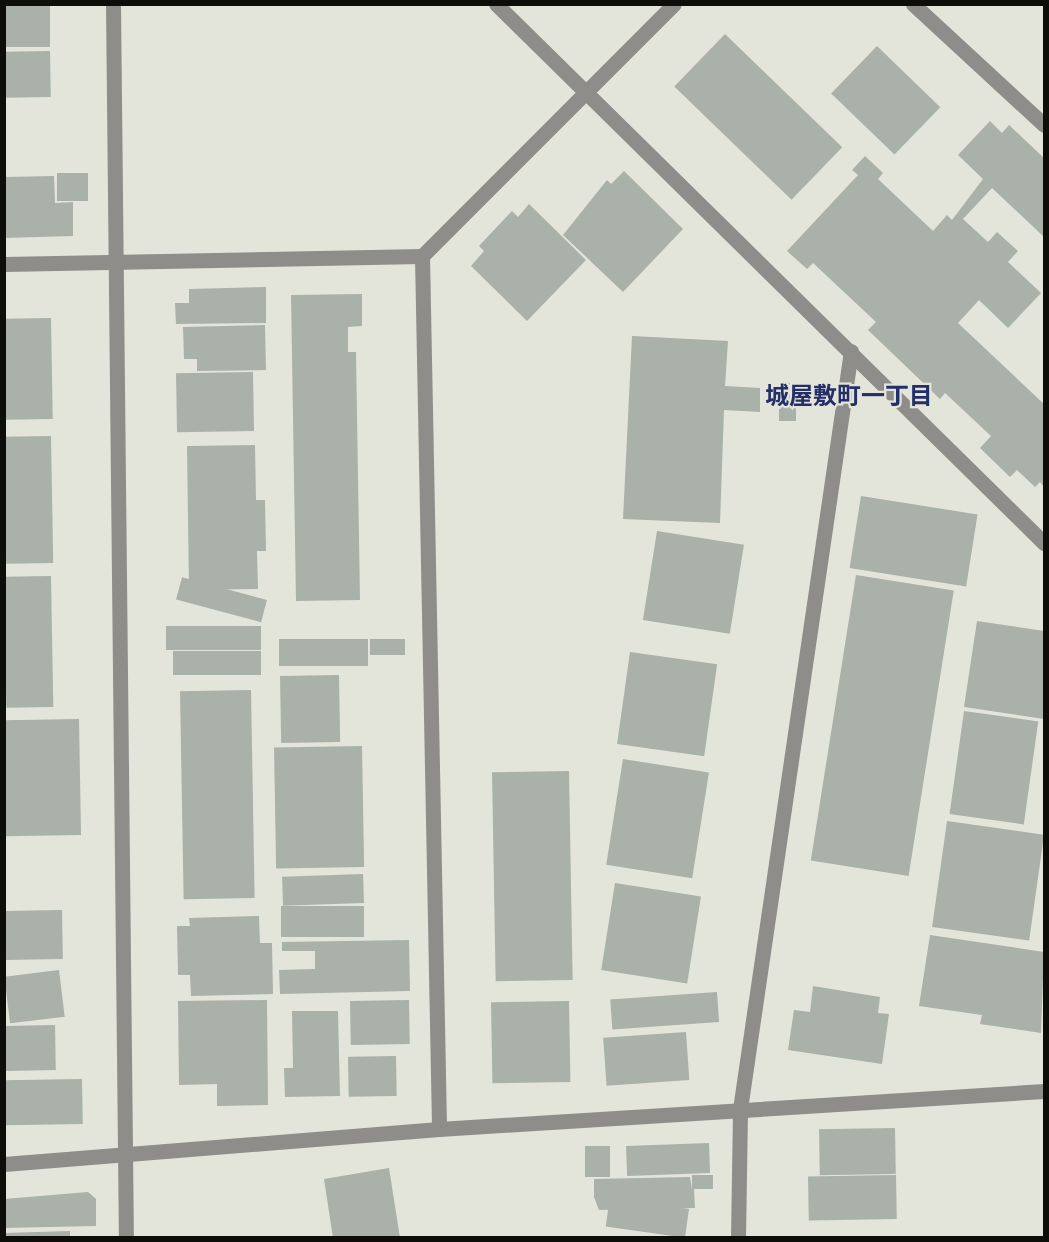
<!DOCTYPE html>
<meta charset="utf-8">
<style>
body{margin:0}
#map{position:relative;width:1049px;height:1242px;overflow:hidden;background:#e3e5da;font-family:"Sofia Sans Condensed","Noto Sans JP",sans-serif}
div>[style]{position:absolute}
.building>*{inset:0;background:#a9b1a9;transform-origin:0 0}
.street>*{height:15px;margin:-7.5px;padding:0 7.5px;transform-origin:7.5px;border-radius:7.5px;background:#8f8d89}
span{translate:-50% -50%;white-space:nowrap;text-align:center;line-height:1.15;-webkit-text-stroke:4.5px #e3e5da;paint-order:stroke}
.neighbourhood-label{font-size:24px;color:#242e67;font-weight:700}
.frame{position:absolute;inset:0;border:6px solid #0d0d0a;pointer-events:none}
</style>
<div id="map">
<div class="building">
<div style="left:5px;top:4px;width:45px;height:43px"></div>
<div style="left:725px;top:34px;width:163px;height:73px;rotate:44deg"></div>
<div style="left:877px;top:46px;width:88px;height:66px;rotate:44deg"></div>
<div style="left:50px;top:51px;width:46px;height:46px;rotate:89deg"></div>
<div style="clip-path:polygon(990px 121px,1002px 133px,1009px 125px,1044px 158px,1044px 237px,992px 188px,963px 219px,988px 242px,997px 232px,1018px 251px,1008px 262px,1041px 293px,1008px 328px,979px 300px,958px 323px,1044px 404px,1044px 487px,1040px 482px,1035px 487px,1017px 470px,1010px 477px,980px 448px,991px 436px,945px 393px,940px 399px,868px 330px,876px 322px,813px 263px,807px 269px,787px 251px,858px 175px,852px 170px,865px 156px,883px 173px,878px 179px,933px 231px,947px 215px,952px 220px,983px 179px,958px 155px)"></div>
<div style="clip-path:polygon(624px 171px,683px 229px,623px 292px,563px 235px,607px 180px,611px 184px)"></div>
<div style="left:57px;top:173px;width:31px;height:28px"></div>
<div style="clip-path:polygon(54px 176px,55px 203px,73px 202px,73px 236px,4px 238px,4px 177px)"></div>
<div style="clip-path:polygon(529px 204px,586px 260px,527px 321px,471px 266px,484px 251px,479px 246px,512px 211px,518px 217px)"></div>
<div style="clip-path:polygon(266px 287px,266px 323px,176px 324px,175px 303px,189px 303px,189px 289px)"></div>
<div style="clip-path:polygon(362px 294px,362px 326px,348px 327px,348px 352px,356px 352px,360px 600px,296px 601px,291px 295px)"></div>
<div style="left:51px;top:318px;width:101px;height:47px;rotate:89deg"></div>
<div style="clip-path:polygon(265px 325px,266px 370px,197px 371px,197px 359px,184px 359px,183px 327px)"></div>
<div style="clip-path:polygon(632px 336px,728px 341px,725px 386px,760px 388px,760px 412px,724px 410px,720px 523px,623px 519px)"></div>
<div style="left:253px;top:372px;width:59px;height:77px;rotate:89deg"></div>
<div style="left:779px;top:383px;width:17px;height:38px"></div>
<div style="left:51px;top:436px;width:127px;height:47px;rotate:89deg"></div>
<div style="clip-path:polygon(255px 445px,256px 500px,265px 500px,266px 551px,257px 551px,258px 589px,189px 590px,187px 446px)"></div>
<div style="left:861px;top:496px;width:118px;height:73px;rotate:9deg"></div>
<div style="left:657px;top:531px;width:88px;height:90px;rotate:9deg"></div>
<div style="left:856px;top:575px;width:99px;height:289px;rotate:9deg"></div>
<div style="left:51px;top:576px;width:131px;height:47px;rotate:89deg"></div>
<div style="left:267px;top:600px;width:23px;height:88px;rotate:105deg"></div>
<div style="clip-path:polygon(977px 621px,1044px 631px,1044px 719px,964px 707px)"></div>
<div style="left:261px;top:626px;width:24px;height:95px;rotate:90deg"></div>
<div style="left:368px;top:639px;width:27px;height:89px;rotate:90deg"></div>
<div style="left:370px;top:639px;width:35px;height:16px"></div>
<div style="left:261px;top:651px;width:24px;height:88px;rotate:90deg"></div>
<div style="left:630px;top:652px;width:88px;height:93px;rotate:8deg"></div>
<div style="left:339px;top:675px;width:67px;height:59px;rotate:89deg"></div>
<div style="left:251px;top:690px;width:208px;height:71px;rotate:89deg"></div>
<div style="left:964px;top:711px;width:75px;height:104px;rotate:8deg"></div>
<div style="left:79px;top:719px;width:116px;height:75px;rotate:89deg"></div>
<div style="left:362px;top:746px;width:121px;height:88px;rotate:89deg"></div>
<div style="left:623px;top:759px;width:87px;height:107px;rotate:9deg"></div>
<div style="left:569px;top:771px;width:209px;height:77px;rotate:89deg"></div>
<div style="left:947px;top:821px;width:98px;height:107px;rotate:8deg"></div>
<div style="left:363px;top:874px;width:29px;height:81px;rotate:88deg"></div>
<div style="left:615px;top:883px;width:87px;height:88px;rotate:9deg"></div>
<div style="left:364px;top:906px;width:31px;height:83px;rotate:90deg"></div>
<div style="left:62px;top:910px;width:49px;height:58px;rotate:89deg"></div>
<div style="clip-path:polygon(259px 916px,260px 943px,272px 943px,273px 994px,191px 996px,190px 975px,178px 975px,177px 926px,190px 926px,189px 918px)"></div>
<div style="clip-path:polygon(930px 935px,1044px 952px,1041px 1033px,980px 1024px,982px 1015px,919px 1006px)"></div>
<div style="clip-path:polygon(409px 940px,410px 991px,280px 994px,279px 970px,315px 969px,315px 951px,282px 951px,282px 942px)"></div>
<div style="left:59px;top:970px;width:47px;height:55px;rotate:83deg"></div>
<div style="clip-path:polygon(813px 986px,880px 997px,878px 1013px,889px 1014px,882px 1064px,788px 1050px,794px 1010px,810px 1012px)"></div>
<div style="left:717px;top:992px;width:30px;height:107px;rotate:86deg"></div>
<div style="clip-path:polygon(267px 1000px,268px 1105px,217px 1106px,217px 1084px,179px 1085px,178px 1001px)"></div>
<div style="left:409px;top:1000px;width:44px;height:59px;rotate:89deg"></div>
<div style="left:569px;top:1001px;width:81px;height:78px;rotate:89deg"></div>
<div style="clip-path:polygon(292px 1011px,338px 1011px,340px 1096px,285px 1097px,284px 1068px,293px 1068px)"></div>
<div style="left:55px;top:1025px;width:45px;height:51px;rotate:89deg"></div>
<div style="left:686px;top:1032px;width:48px;height:83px;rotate:86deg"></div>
<div style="left:396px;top:1056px;width:40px;height:48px;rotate:89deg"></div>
<div style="left:82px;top:1079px;width:45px;height:78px;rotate:89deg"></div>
<div style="left:895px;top:1128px;width:46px;height:76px;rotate:89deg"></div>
<div style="left:709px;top:1143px;width:30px;height:83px;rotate:88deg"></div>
<div style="left:610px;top:1146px;width:31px;height:25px;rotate:90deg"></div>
<div style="clip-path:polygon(389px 1168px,400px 1238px,333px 1238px,324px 1179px)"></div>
<div style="clip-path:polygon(692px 1175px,713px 1175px,713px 1189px,694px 1189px,695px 1208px,599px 1210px,594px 1197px,594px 1179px,690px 1177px,692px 1190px)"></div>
<div style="left:896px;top:1175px;width:44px;height:88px;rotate:89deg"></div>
<div style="clip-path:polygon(88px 1192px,96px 1199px,96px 1226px,4px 1228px,4px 1199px)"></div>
<div style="left:689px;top:1209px;width:29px;height:80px;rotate:98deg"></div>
<div style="clip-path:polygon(70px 1231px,70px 1238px,4px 1238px,4px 1233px)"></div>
</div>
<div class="street">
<div style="left:113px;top:4px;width:1234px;rotate:89.4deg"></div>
<div style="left:496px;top:4px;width:769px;rotate:44.53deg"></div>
<div style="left:913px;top:4px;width:178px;rotate:42.7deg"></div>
<div style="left:422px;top:256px;width:873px;rotate:88.88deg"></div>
<div style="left:4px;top:264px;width:418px;rotate:-1.1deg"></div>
<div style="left:422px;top:256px;width:356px;rotate:-45deg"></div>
<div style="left:4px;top:1164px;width:436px;rotate:-4.6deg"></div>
<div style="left:439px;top:1129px;width:606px;rotate:-3.59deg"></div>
<div style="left:738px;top:1238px;width:129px;rotate:-89.1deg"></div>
<div style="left:740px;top:1109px;width:766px;rotate:-81.67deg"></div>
</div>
<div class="neighbourhood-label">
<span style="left:849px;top:397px">城屋敷町一丁目</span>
</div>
<div class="frame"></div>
</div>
